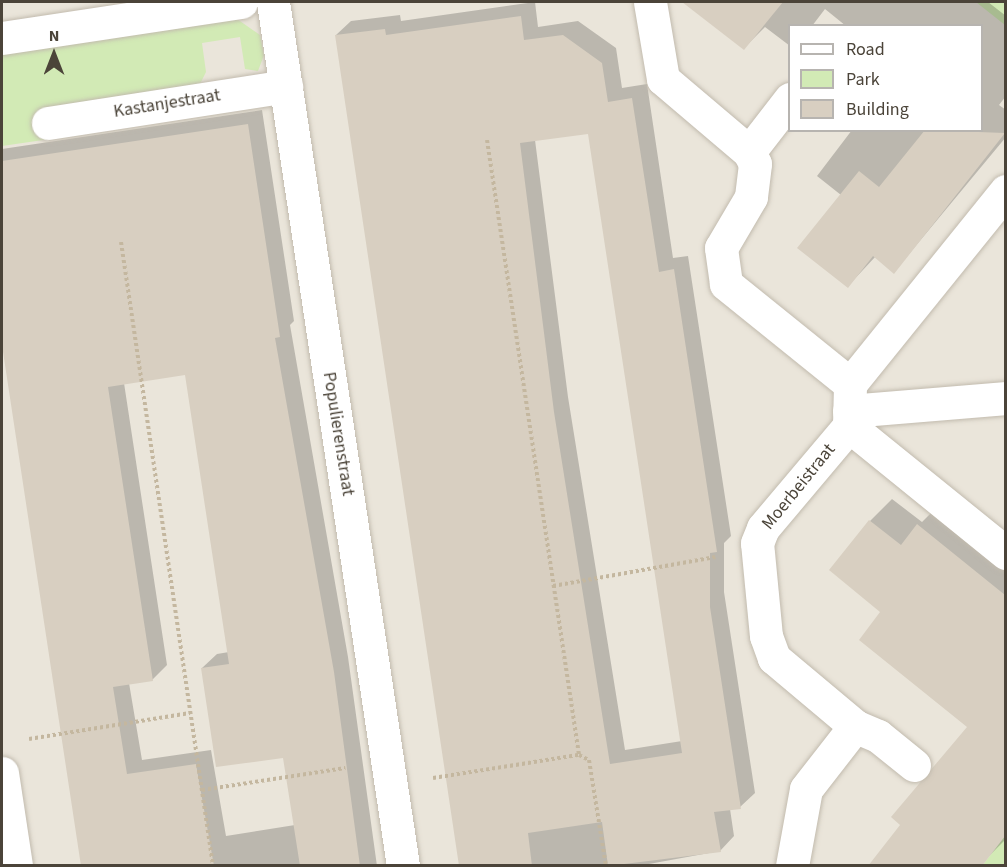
<!DOCTYPE html>
<style>
body{margin:0}
#map{position:relative;width:1007px;height:867px;overflow:hidden;background:#f6f3ec;font-family:"Source Sans 3",sans-serif}
div>[style]{position:absolute}
.residential>*{inset:0;background:#eae5da}
.green>*{inset:0;background:#d2eab5}
.shadow>*{inset:0;background:#0003}
.building>*{inset:0;background:#d8cfc1}
.path>*{height:4px;margin-top:-2px;transform-origin:0;background:repeating-linear-gradient(90deg,#c4b79f 0 3px,transparent 0 6px)}
.roads{filter:drop-shadow(0 0 2px #c2bbae) drop-shadow(0 0 2px #c2bbae)}
.minor>*{height:33px;margin:-16.5px;padding:0 16.5px;transform-origin:16.5px;border-radius:16.5px;background:#fff}
span{translate:-50% -50%;white-space:nowrap;text-align:center;line-height:1.15;-webkit-text-stroke:4.5px #fff;paint-order:stroke}
.street-label{font-size:18px;color:#4b4439}
.frame{position:absolute;inset:0;border:3px solid #4b4439;pointer-events:none}
.legend{position:absolute;left:788px;top:24px;width:195px;height:108px;box-sizing:border-box;background:#fff;border:2px solid #b7b4b0;margin:0;padding:8px 10px;list-style:none;font-size:18px;color:#4b4439}
.legend li{display:flex;align-items:center;gap:12px;height:30px}
.legend b{width:30px;border:2px solid #b7b4b0}
.north{position:absolute;left:24px;top:24px;width:60px;height:60px;-webkit-text-stroke:4px #fff;paint-order:stroke;rotate:0deg;font-size:16px;font-weight:700;line-height:24px;text-align:center;color:#4b4439}
.north::after{content:'';display:block;margin:auto;width:21px;height:27px;background:#4b4439;clip-path:polygon(50% 0,100% 100%,50% 72%,0 100%)}
</style>
<div id="map">
<div class="residential">
<div style="clip-path:polygon(evenodd,2px 2px,1005px 2px,1005px 865px,2px 865px,2px 2px,790px 26px,982px 26px,982px 130px,790px 130px,790px 26px)"></div>
</div>
<div class="green">
<div style="clip-path:polygon(976px 2px,1005px 2px,1005px 25px,981px 6px)"></div>
<div style="clip-path:polygon(237px 19px,260px 35px,264px 55px,258px 71px,245px 69px,240px 37px,202px 43px,206px 72px,200px 84px,50px 139px,2px 146px,2px 53px)"></div>
<div style="clip-path:polygon(1005px 836px,1005px 865px,982px 866px,985px 862px)"></div>
</div>
<div class="shadow">
<div style="clip-path:polygon(evenodd,535px 2px,538px 27px,578px 21px,616px 48px,622px 88px,647px 84px,673px 258px,688px 256px,731px 536px,724px 543px,724px 592px,755px 793px,740px 807px,730px 809px,734px 836px,720px 851px,638px 866px,460px 866px,336px 35px,351px 21px,400px 15px,401px 21px,535px 2px,589px 132px,682px 741px,625px 750px,568px 397px,535px 140px,589px 132px)"></div>
<div style="clip-path:polygon(702px 2px,988px 2px,1006px 16px,1006px 96px,999px 105px,1006px 110px,1006px 137px,894px 272px,876px 256px,848px 286px,841px 195px,817px 176px,852px 130px,982px 130px,982px 26px,846px 26px,825px 9px,812px 26px,790px 26px,790px 46px,765px 27px,744px 48px,695px 10px)"></div>
<div style="clip-path:polygon(evenodd,262px 110px,294px 321px,290px 325px,348px 657px,377px 866px,82px 866px,2px 340px,2px 149px,262px 110px,187px 373px,229px 652px,217px 654px,202px 668px,284px 756px,295px 825px,226px 836px,211px 750px,142px 760px,129px 683px,152px 680px,167px 665px,124px 383px,187px 373px)"></div>
<div style="clip-path:polygon(892px 499px,922px 522px,941px 503px,1006px 554px,1006px 839px,985px 860px,969px 727px,882px 612px,870px 521px)"></div>
</div>
<div class="building">
<div style="clip-path:polygon(682px 2px,783px 2px,744px 50px)"></div>
<div style="clip-path:polygon(evenodd,521px 16px,524px 40px,563px 35px,602px 63px,608px 102px,632px 98px,659px 272px,674px 269px,717px 552px,710px 553px,710px 607px,741px 809px,714px 812px,721px 852px,608px 866px,602px 822px,528px 833px,532px 866px,459px 866px,335px 35px,385px 29px,386px 35px,521px 16px,588px 134px,682px 753px,610px 764px,554px 412px,520px 143px,588px 134px)"></div>
<div style="clip-path:polygon(248px 124px,280px 337px,275px 338px,334px 672px,360px 866px,300px 866px,283px 758px,216px 767px,201px 668px,229px 664px,185px 375px,108px 387px,153px 681px,113px 687px,127px 774px,196px 764px,214px 866px,81px 866px,2px 345px,2px 161px)"></div>
<div style="clip-path:polygon(925px 130px,1005px 133px,894px 274px,873px 256px,848px 288px,797px 248px,859px 171px,879px 187px)"></div>
<div style="clip-path:polygon(869px 520px,901px 545px,917px 524px,1005px 595px,1005px 836px,982px 866px,868px 866px,900px 825px,891px 817px,967px 727px,859px 640px,880px 612px,829px 570px)"></div>
</div>
<div class="path">
<div style="left:487px;top:140px;width:622px;rotate:81.49deg"></div>
<div style="left:579px;top:755px;width:11px;rotate:27deg"></div>
<div style="left:589px;top:760px;width:107px;rotate:80.9deg"></div>
<div style="left:121px;top:242px;width:631px;rotate:81.61deg"></div>
<div style="left:553px;top:586px;width:165px;rotate:-10.1deg"></div>
<div style="left:29px;top:739px;width:163px;rotate:-9.2deg"></div>
<div style="left:433px;top:778px;width:148px;rotate:-9deg"></div>
<div style="left:202px;top:790px;width:145px;rotate:-8.7deg"></div>
</div>
<div class="roads">
<div class="minor">
<div style="left:273px;top:2px;width:874px;rotate:81.44deg"></div>
<div style="left:650px;top:2px;width:78px;rotate:80.4deg"></div>
<div style="left:663px;top:79px;width:113px;rotate:40.3deg"></div>
<div style="left:749px;top:152px;width:13px;rotate:63deg"></div>
<div style="left:755px;top:164px;width:33px;rotate:97deg"></div>
<div style="left:751px;top:197px;width:59px;rotate:120.5deg"></div>
<div style="left:721px;top:248px;width:36px;rotate:82deg"></div>
<div style="left:726px;top:284px;width:159px;rotate:38.9deg"></div>
<div style="left:2px;top:38px;width:242px;rotate:-8.6deg"></div>
<div style="left:48px;top:123px;width:241px;rotate:-8.8deg"></div>
<div style="left:749px;top:152px;width:67px;rotate:-52.3deg"></div>
<div style="left:849px;top:411px;width:158px;rotate:-4.7deg"></div>
<div style="left:849px;top:426px;width:202px;rotate:39deg"></div>
<div style="left:914px;top:765px;width:46px;rotate:-141.1deg"></div>
<div style="left:878px;top:736px;width:25px;rotate:-157deg"></div>
<div style="left:855px;top:726px;width:106px;rotate:-140deg"></div>
<div style="left:774px;top:658px;width:23px;rotate:-110deg"></div>
<div style="left:766px;top:636px;width:93px;rotate:-95.5deg"></div>
<div style="left:757px;top:543px;width:16px;rotate:-68deg"></div>
<div style="left:763px;top:528px;width:133px;rotate:-49.9deg"></div>
<div style="left:849px;top:426px;width:42px;rotate:-88.6deg"></div>
<div style="left:850px;top:384px;width:248px;rotate:-51.1deg"></div>
<div style="left:2px;top:773px;width:94px;rotate:81.4deg"></div>
<div style="left:792px;top:866px;width:78px;rotate:-79.7deg"></div>
<div style="left:806px;top:789px;width:80px;rotate:-52.1deg"></div>
</div>
</div>
<div class="street-label">
<span style="left:167px;top:104px;rotate:-9deg">Kastanjestraat</span>
<span style="left:338px;top:434px;rotate:81deg">Populierenstraat</span>
<span style="left:799px;top:487px;rotate:-51deg">Moerbeistraat</span>
</div>
<div class="frame"></div>
<ul class="legend">
<li><b style="height:8px;background:#fff"></b>Road</li>
<li><b style="height:16px;background:#d2eab5"></b>Park</li>
<li><b style="height:16px;background:#d8cfc1"></b>Building</li>
</ul>
<div class="north">N</div>
</div>
